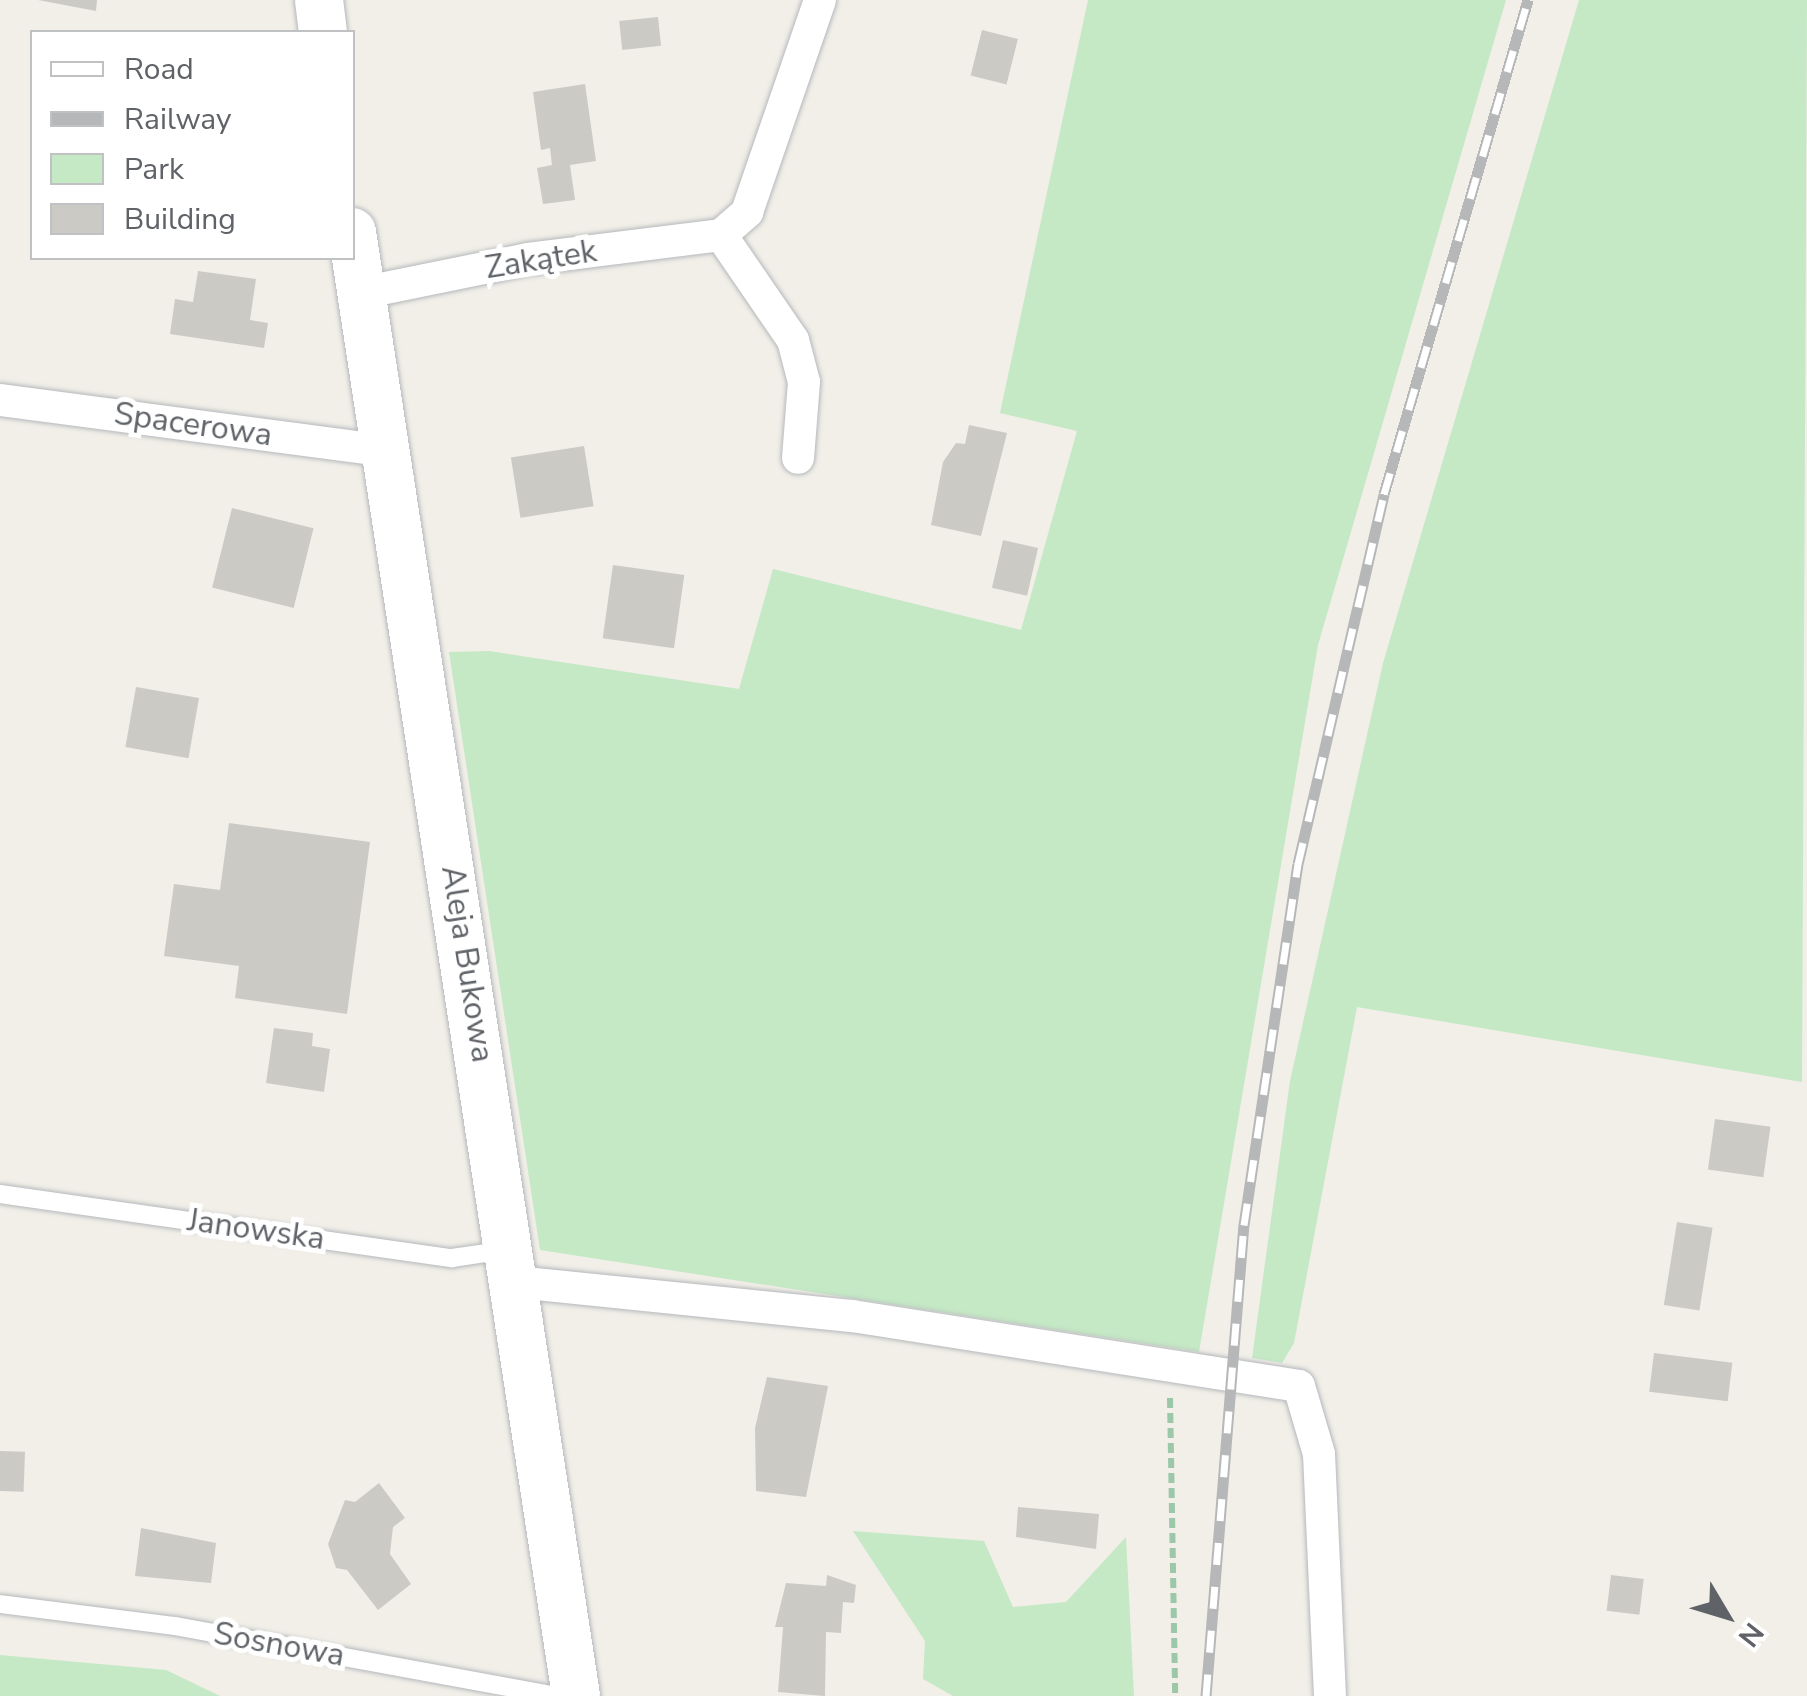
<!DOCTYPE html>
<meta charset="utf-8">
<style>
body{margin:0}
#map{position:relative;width:1807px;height:1696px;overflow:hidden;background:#f1efe8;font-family:"Nunito Sans",sans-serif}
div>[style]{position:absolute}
.green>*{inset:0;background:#c5e8c5}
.building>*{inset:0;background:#cccac5;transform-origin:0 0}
.path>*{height:6px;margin-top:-3px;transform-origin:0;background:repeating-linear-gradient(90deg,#9cc7a9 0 10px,transparent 0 15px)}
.roads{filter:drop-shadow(0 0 2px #b5b8bc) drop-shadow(0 0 2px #b5b8bc)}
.lane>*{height:18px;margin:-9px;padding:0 9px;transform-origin:9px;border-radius:9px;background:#fff}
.street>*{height:32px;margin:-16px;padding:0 16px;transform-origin:16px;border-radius:16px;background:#fff}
.secondary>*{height:48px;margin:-24px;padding:0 24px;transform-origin:24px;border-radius:24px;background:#fff}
.rail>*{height:11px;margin-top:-5.5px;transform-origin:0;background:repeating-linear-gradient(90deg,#fff 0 22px,#b6b7b8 0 44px);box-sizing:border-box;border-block:2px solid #b6b7b8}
span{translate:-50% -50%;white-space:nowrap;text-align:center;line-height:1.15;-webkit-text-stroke:10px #fff;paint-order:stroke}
.street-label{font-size:32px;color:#5f6368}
.legend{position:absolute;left:30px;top:30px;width:325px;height:230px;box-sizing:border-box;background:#fff;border:2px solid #bfc1c3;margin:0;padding:12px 18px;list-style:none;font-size:30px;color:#5f6368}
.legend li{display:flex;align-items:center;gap:20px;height:50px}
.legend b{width:50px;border:2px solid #bfc1c3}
.north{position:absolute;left:1677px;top:1566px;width:100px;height:100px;-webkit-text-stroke:8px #fff;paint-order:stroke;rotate:128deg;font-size:28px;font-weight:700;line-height:40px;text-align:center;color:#5f6368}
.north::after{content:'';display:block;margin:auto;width:35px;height:45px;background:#5f6368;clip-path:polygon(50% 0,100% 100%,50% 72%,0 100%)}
</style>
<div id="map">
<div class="green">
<div style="clip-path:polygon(1088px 0,1506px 0,1318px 645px,1199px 1352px,540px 1250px,449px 652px,489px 651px,739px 689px,773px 569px,1021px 630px,1077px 431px,1000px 413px)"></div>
<div style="clip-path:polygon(1579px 0,1807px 0,1802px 1082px,1357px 1007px,1294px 1343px,1282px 1363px,1252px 1358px,1290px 1081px,1383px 663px)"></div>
<div style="clip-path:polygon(853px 1531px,984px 1541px,1013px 1607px,1066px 1602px,1126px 1537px,1134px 1696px,953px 1696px,923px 1679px,925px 1641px)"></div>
<div style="clip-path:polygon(0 1655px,166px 1670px,220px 1696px,0 1696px)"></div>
</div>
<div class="building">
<div style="clip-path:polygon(38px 0,97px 0,96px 11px)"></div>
<div style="left:658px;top:17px;width:29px;height:39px;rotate:84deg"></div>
<div style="left:982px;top:30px;width:37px;height:47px;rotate:14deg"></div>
<div style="clip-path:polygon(585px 84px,596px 161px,570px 165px,575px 200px,543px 204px,537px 168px,552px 165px,550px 148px,541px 150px,533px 92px)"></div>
<div style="clip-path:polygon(198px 271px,256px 279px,250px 320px,268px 323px,264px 348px,170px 334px,175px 299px,193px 302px)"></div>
<div style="clip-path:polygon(969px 425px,1007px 433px,981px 536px,931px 525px,943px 462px,956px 443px,965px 444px)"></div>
<div style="left:584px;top:446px;width:61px;height:74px;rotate:81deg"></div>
<div style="left:232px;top:508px;width:84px;height:82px;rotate:14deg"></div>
<div style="left:1003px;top:540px;width:36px;height:49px;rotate:13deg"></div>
<div style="left:613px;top:565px;width:72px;height:74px;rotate:8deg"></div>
<div style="left:136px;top:687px;width:64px;height:61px;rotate:10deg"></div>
<div style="clip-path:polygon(229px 823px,370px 842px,347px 1014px,235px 998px,239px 966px,164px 956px,174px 884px,220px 890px)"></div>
<div style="clip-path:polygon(274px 1028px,313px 1033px,312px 1046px,330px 1049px,324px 1092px,266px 1083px)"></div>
<div style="left:1715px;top:1119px;width:56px;height:51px;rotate:8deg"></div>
<div style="left:1677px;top:1222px;width:36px;height:84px;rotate:9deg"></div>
<div style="left:1654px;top:1353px;width:79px;height:39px;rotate:7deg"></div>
<div style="clip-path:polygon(767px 1377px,828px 1386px,806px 1497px,756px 1491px,755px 1428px)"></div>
<div style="left:0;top:1451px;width:25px;height:40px;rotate:2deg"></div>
<div style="clip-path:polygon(379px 1483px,405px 1518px,393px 1527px,390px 1554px,411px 1584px,378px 1610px,347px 1570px,336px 1568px,328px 1544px,345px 1500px,355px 1502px)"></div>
<div style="clip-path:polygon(1018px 1507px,1099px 1514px,1096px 1549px,1016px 1537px)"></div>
<div style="clip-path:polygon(141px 1528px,216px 1543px,211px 1583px,135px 1576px)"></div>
<div style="clip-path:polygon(827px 1575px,856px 1585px,854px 1603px,843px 1602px,841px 1633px,826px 1632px,825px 1696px,778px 1692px,783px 1627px,775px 1627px,786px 1583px,826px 1586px)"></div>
<div style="left:1611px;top:1575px;width:33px;height:36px;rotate:7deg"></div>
</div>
<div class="path">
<div style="left:1170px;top:1398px;width:298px;rotate:89deg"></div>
</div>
<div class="roads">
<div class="lane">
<div style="left:0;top:1194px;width:457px;rotate:8.1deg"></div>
<div style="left:452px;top:1258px;width:55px;rotate:-8.4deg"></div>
<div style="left:0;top:1604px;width:176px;rotate:7.2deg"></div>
<div style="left:175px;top:1626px;width:388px;rotate:10.4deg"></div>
</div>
<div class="street">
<div style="left:721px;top:235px;width:35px;rotate:-41deg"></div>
<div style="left:747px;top:212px;width:224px;rotate:-71deg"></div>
<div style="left:361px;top:293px;width:170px;rotate:-11.5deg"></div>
<div style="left:528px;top:259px;width:194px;rotate:-7.1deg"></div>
<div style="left:721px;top:235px;width:127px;rotate:55.6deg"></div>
<div style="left:793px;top:340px;width:43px;rotate:75.3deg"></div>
<div style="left:804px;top:382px;width:76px;rotate:94.5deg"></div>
<div style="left:0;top:400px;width:390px;rotate:7.5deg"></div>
<div style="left:516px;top:1282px;width:338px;rotate:5.8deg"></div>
<div style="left:852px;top:1316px;width:452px;rotate:8.9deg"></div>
<div style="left:1299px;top:1386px;width:71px;rotate:73.6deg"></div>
<div style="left:1319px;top:1454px;width:242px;rotate:87.4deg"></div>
</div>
<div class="secondary">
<div style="left:319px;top:0;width:32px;rotate:83deg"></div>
<div style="left:352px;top:232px;width:1481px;rotate:81.3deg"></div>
</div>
</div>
<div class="rail">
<div style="left:1206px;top:1696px;width:473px;rotate:-85.4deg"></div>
<div style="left:1244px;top:1225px;width:365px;rotate:-81.5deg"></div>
<div style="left:1298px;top:864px;width:380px;rotate:-76.9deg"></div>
<div style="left:1384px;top:494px;width:515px;rotate:-73.75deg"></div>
</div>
<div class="street-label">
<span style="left:541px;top:260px;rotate:-9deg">Zakątek</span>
<span style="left:193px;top:425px;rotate:8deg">Spacerowa</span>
<span style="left:467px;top:964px;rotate:81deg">Aleja Bukowa</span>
<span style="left:256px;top:1230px;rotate:8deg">Janowska</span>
<span style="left:279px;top:1645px;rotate:10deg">Sosnowa</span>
</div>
<ul class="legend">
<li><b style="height:12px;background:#fff"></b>Road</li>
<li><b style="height:12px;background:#b6b7b8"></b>Railway</li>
<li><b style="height:28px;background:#c5e8c5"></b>Park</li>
<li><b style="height:28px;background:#cccac5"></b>Building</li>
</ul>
<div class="north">N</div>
</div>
